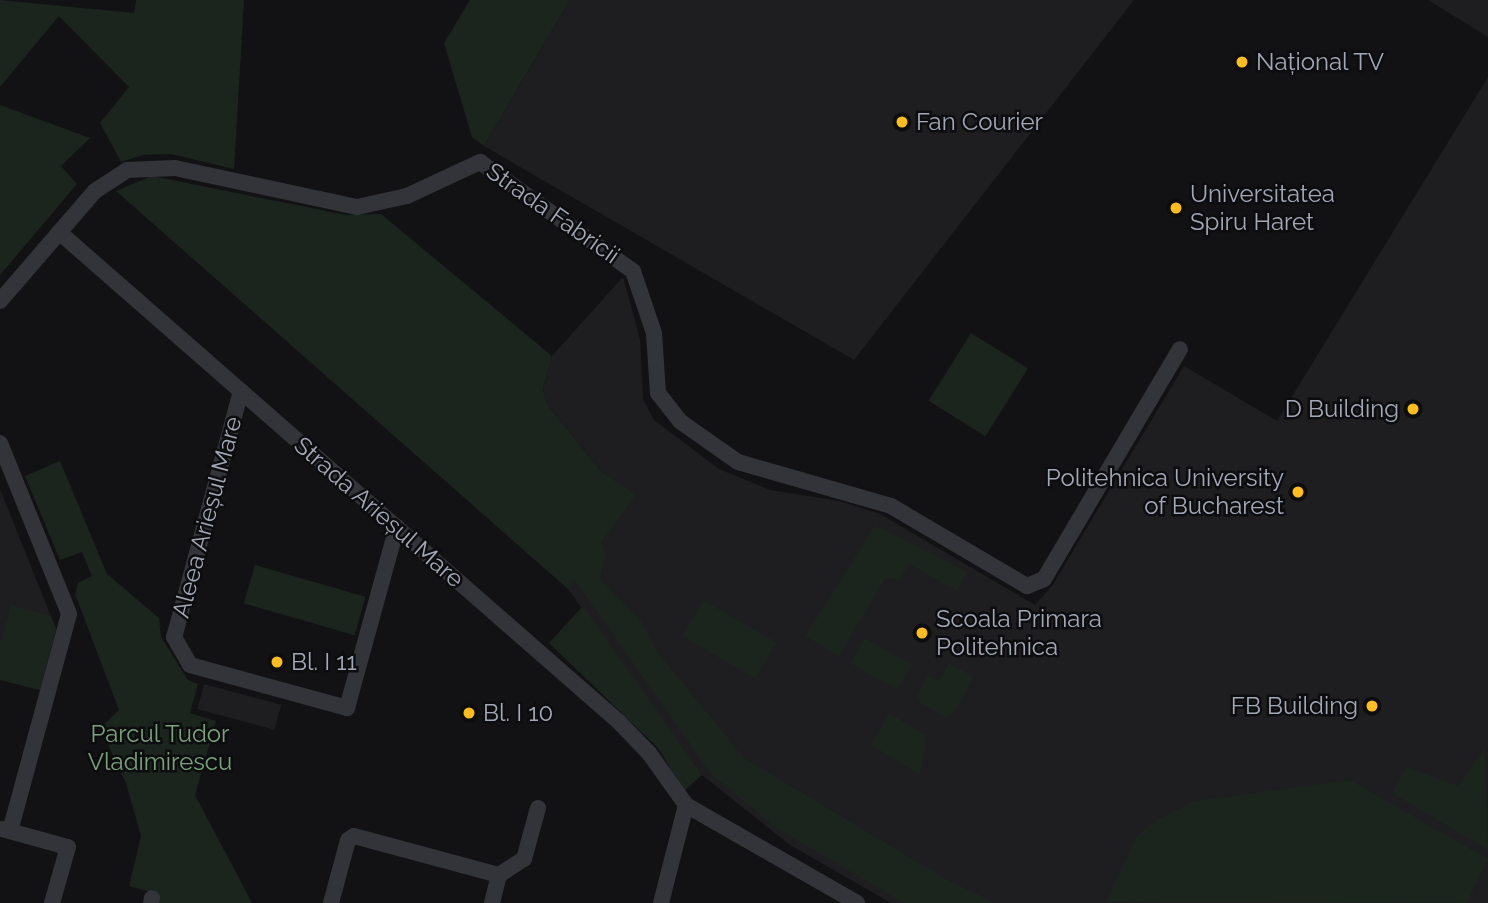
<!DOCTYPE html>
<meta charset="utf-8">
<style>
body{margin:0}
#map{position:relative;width:1488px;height:903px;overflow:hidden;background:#121214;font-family:Raleway,sans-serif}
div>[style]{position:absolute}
.built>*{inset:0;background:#1e1e21;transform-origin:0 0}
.green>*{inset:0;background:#1c241e;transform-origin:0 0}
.street>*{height:16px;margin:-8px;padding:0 8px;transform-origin:8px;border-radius:8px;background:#333439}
.dots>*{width:19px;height:19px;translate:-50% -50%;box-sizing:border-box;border:4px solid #0d0d0f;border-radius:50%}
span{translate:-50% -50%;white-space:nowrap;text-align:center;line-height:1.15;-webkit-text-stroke:5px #0d0d0f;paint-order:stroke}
.poi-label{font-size:24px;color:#a3a8b6}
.left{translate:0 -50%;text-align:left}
.right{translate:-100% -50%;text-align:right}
.street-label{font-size:24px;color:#a3a8b6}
.park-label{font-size:24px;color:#79a27d}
</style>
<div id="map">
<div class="built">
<div style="clip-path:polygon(570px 0,1134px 0,854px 360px,484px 146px)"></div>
<div style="clip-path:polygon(1428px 0,1488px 0,1488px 37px)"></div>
<div style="clip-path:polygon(1488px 77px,1488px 903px,891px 903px,790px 845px,702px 775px,568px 589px,635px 495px,601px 471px,547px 404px,543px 389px,552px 356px,623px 277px,640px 339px,643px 399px,654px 420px,719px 469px,770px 490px,839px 501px,880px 514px,1035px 605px,1052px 586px,1184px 366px,1277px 421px)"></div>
<div style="clip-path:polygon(0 489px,56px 629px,40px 690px,0 680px)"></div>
<div style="left:204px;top:684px;width:80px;height:26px;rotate:15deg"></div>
</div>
<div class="green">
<div style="clip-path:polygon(0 0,134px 13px,136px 0,244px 0,234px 169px,171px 154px,143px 155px,121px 162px,100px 123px,129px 87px,59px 16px,0 87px)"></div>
<div style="clip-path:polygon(470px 0,570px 0,484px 146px,472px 137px,444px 43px)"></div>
<div style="clip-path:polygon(0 105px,90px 138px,61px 166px,77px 184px,0 275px)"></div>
<div style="clip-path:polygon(152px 176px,346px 215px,381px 214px,552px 356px,543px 389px,547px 404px,601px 471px,636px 495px,601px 543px,606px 554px,600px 579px,641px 621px,656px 650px,744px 758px,944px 878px,995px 903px,904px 903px,778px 829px,711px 774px,575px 580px,568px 589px,116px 191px)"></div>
<div style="left:971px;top:333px;width:67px;height:80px;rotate:32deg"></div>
<div style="clip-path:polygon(60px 461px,107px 574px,159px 618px,161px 637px,188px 680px,198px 684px,190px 713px,216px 721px,195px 795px,252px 903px,158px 903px,157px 894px,129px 886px,141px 836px,126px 783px,100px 728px,119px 710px,75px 594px,78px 583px,92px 576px,82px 552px,60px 560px,25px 476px)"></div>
<div style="clip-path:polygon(875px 526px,967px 572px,957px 591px,909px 564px,899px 581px,885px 578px,839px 656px,805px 636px)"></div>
<div style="left:255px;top:565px;width:115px;height:40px;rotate:16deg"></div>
<div style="left:703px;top:600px;width:85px;height:42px;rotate:30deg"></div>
<div style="clip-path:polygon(11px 605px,51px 616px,56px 629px,40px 690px,0 680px,0 644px)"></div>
<div style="clip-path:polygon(583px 606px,702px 775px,684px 791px,658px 748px,549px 643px)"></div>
<div style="left:865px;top:638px;width:54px;height:29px;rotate:30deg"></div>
<div style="clip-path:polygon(949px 663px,974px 677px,954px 712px,946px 717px,920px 703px,917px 695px,928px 675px,939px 681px)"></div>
<div style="clip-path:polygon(889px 713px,927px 736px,920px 775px,871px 745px)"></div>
<div style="clip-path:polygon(1485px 748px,1488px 850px,1392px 793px,1406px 767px,1458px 786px)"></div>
<div style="clip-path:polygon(1350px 780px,1488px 859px,1467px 903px,1106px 901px,1137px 836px,1155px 821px,1195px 801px)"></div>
</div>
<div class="street">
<div style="left:59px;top:232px;width:743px;rotate:41.18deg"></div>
<div style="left:618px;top:721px;width:45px;rotate:45.9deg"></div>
<div style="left:649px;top:753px;width:64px;rotate:54.6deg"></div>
<div style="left:686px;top:805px;width:197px;rotate:29.8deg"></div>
<div style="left:0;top:301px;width:145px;rotate:-49.2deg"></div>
<div style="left:95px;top:191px;width:38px;rotate:-33deg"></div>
<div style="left:127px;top:170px;width:48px;rotate:-2.4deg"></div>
<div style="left:175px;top:168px;width:186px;rotate:12.1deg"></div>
<div style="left:357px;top:207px;width:51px;rotate:-12.4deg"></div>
<div style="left:407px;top:196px;width:81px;rotate:-25deg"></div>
<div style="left:480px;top:162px;width:188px;rotate:35.5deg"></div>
<div style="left:633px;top:271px;width:65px;rotate:71.3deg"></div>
<div style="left:654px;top:333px;width:60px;rotate:86.2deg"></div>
<div style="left:658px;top:393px;width:37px;rotate:52deg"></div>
<div style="left:681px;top:422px;width:70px;rotate:35.1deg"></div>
<div style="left:738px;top:462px;width:159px;rotate:16deg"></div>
<div style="left:891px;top:506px;width:158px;rotate:30.5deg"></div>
<div style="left:1027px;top:586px;width:18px;rotate:-22deg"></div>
<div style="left:1044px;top:579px;width:267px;rotate:-59.4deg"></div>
<div style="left:241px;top:391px;width:255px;rotate:105.2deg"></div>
<div style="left:174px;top:637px;width:32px;rotate:60deg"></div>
<div style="left:190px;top:665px;width:163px;rotate:15.3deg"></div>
<div style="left:347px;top:708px;width:188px;rotate:-74.6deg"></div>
<div style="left:0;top:443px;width:184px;rotate:68deg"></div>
<div style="left:69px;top:614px;width:225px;rotate:105.2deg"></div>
<div style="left:2px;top:829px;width:68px;rotate:15.3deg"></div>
<div style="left:68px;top:847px;width:58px;rotate:105.9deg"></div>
<div style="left:151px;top:903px;width:5px;rotate:-79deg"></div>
<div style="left:331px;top:903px;width:65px;rotate:-74.9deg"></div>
<div style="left:348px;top:840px;width:7px;rotate:-34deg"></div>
<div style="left:354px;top:836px;width:150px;rotate:15.1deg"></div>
<div style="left:492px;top:903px;width:29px;rotate:-76deg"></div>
<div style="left:499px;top:875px;width:30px;rotate:-33deg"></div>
<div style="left:524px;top:859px;width:53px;rotate:-74.6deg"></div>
<div style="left:661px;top:903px;width:101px;rotate:-75.7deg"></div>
</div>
<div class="dots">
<div style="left:1242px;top:62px;background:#fdbc22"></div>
<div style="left:902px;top:122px;background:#fdbc22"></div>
<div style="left:1176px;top:208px;background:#fdbc22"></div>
<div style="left:1413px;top:409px;background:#fdbc22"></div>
<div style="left:1298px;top:492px;background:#fdbc22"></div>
<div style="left:922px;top:633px;background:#fdbc22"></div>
<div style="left:277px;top:662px;background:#fdbc22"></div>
<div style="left:1372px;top:706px;background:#fdbc22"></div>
<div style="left:469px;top:713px;background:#fdbc22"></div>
</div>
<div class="poi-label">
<span class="left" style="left:1256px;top:62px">Național TV</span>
<span class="left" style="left:916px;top:122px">Fan Courier</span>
<span class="left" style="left:1190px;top:208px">Universitatea<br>Spiru Haret</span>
<span class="right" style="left:1399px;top:409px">D Building</span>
<span class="right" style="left:1284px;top:492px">Politehnica University<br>of Bucharest</span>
<span class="left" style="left:936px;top:633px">Scoala Primara<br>Politehnica</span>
<span class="left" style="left:291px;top:662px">Bl. I 11</span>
<span class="right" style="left:1358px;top:706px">FB Building</span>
<span class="left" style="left:483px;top:713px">Bl. I 10</span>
</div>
<div class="street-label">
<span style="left:553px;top:213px;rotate:35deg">Strada Fabricii</span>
<span style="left:379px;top:512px;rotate:41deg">Strada Arieșul Mare</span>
<span style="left:207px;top:517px;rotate:-75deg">Aleea Arieșul Mare</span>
</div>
<div class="park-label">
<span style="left:160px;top:748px">Parcul Tudor<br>Vladimirescu</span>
</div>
</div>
